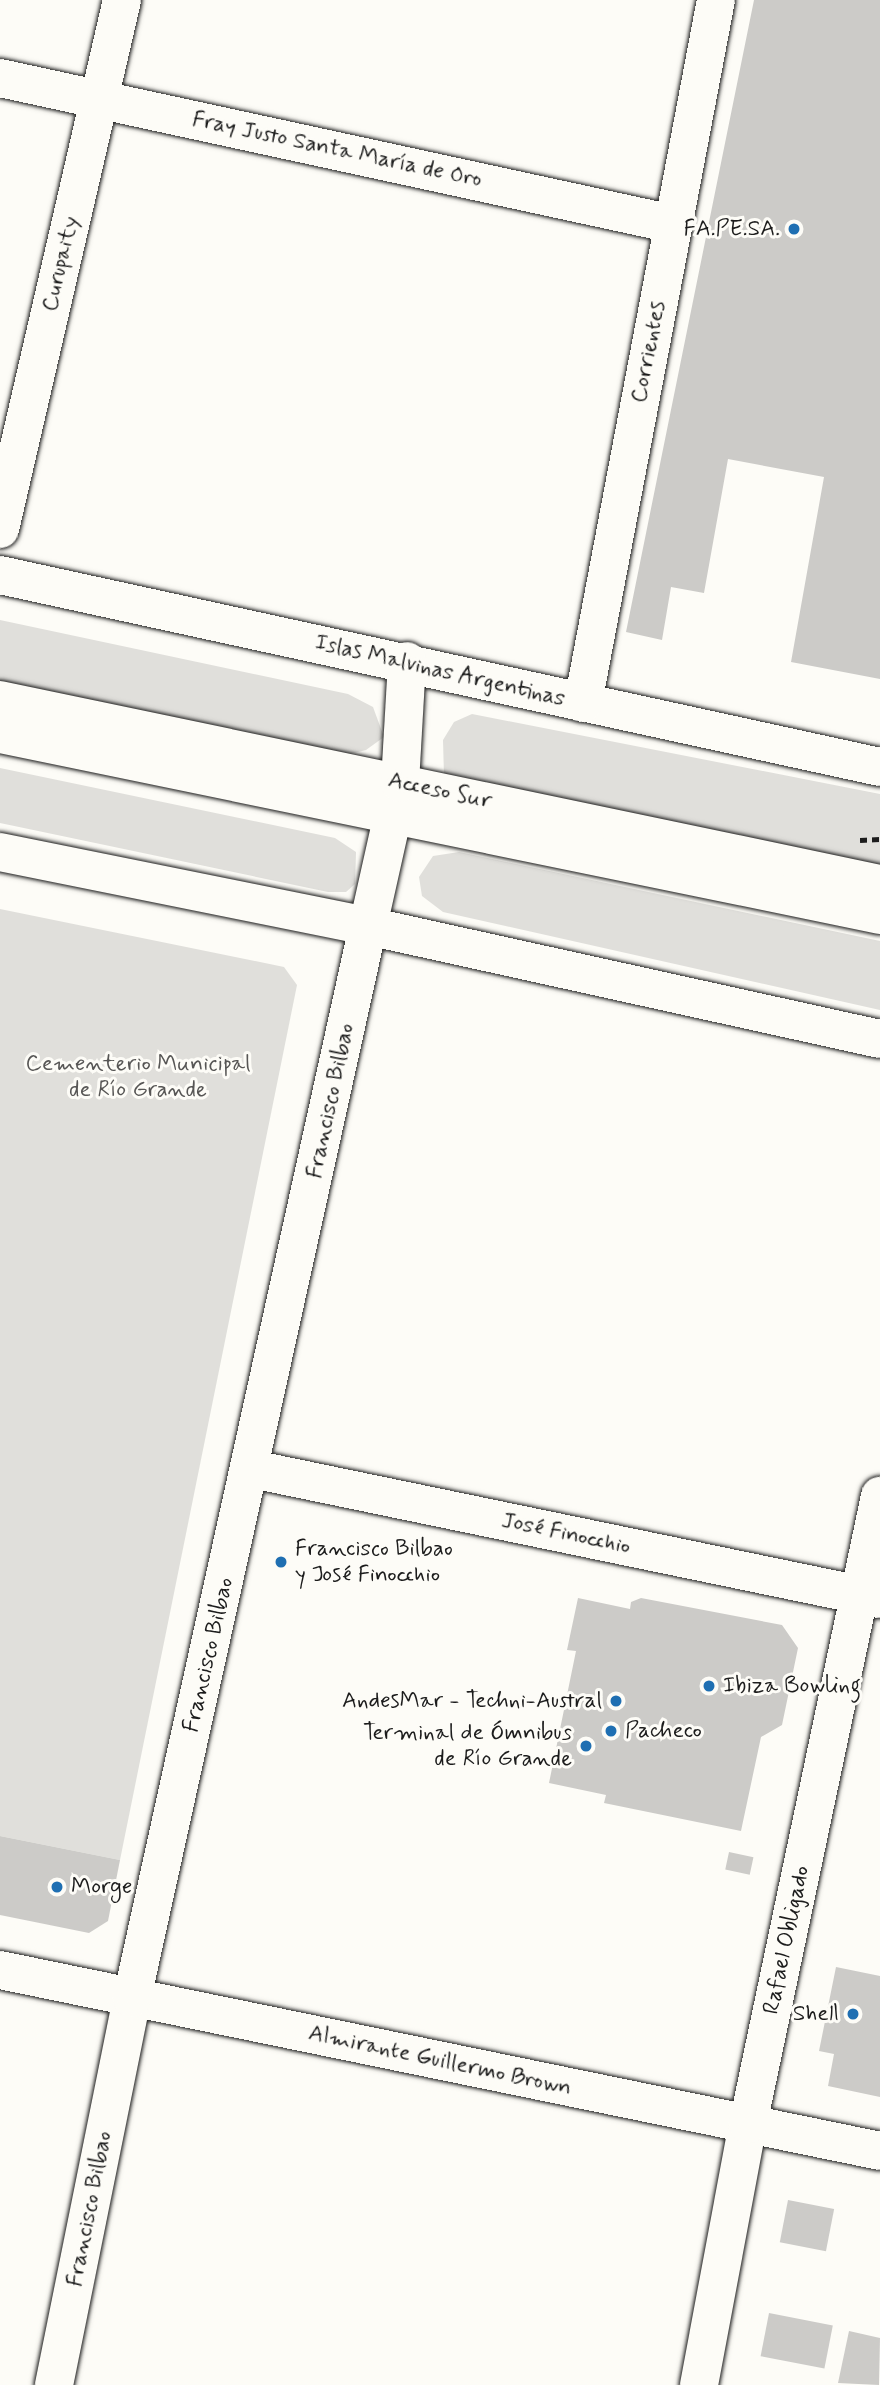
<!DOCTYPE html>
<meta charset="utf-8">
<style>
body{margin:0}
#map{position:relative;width:880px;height:2385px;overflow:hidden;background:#fdfcf7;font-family:Mynerve,sans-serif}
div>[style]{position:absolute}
.green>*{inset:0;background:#e0dfdb}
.building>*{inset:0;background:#cccbc8;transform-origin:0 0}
.path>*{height:4.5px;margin-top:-2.25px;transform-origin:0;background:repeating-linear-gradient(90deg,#1c1c1c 0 7px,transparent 0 12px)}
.roads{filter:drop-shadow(0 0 2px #1c1c1c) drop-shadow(0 0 2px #1c1c1c)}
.minor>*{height:38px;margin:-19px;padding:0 19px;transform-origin:19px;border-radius:19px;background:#fdfcf7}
.primary>*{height:38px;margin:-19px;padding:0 19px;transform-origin:19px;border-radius:19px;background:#fdfcf7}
.dots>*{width:19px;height:19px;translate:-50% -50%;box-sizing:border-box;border:4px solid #fdfcf7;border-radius:50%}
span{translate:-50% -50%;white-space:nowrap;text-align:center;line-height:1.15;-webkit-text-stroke:6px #fdfcf7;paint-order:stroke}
.street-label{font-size:23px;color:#1c1c1c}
.poi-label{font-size:23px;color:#1c1c1c}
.right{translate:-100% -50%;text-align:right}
.left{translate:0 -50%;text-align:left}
.park-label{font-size:23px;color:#575655}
</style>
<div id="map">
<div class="green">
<div style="clip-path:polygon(0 620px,348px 694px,373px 707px,384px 737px,366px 750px,342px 756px,0 685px)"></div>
<div style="clip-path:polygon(472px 714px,880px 794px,880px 870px,444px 776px,443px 740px,454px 722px)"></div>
<div style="clip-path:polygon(0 768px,335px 838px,356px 852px,355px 884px,346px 892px,328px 892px,0 823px)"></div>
<div style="clip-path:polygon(459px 852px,880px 941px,880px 1010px,443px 912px,422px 896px,419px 877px,433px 856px)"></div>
<div style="clip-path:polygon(0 909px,284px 967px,297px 985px,120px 1860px,0 1836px)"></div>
</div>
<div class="building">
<div style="clip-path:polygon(754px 0,880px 0,880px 679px,791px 662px,824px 477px,728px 459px,704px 593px,671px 587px,662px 640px,626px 632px)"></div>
<div style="clip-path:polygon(578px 1598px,630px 1609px,631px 1602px,641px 1598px,782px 1625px,798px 1648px,782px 1725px,761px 1737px,741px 1831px,604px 1803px,606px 1795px,549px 1783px,576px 1651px,567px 1650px)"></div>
<div style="clip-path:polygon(0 1836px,120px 1860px,108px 1921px,89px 1933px,0 1915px)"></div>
<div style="left:729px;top:1852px;width:25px;height:18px;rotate:12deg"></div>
<div style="clip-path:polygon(836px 1967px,880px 1976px,880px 2097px,828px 2086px,834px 2054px,819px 2051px)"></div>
<div style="left:788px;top:2200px;width:47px;height:43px;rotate:11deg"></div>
<div style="left:769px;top:2313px;width:65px;height:44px;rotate:11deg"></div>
<div style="clip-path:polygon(849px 2331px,880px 2338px,879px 2385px,838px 2383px)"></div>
</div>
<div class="path">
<div style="left:860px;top:840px;width:20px;rotate:-3deg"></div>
</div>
<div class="roads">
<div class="minor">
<div style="left:0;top:78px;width:689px;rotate:12.24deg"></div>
<div style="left:0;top:529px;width:543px;rotate:-77.01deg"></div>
<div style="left:0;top:575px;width:901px;rotate:12.31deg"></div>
<div style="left:583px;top:703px;width:715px;rotate:-79.29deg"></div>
<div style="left:0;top:852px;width:375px;rotate:11.4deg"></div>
<div style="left:368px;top:926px;width:524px;rotate:12.45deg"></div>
<div style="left:252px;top:1469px;width:641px;rotate:11.7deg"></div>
<div style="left:0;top:1970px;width:898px;rotate:11.62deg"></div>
<div style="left:54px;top:2385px;width:395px;rotate:-78.6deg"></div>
<div style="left:132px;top:1998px;width:1098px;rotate:-77.58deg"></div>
<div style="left:699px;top:2385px;width:266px;rotate:-79.4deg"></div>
<div style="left:748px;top:2124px;width:642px;rotate:-78.13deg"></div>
</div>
<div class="primary">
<div style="left:0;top:700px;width:899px;rotate:11.81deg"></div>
<div style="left:0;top:734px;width:898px;rotate:11.62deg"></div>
<div style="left:368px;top:926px;width:147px;rotate:-77.4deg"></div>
<div style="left:400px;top:783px;width:122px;rotate:-86.7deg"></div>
</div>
</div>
<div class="dots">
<div style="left:794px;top:229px;background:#1f6fb2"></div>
<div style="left:281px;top:1562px;background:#1f6fb2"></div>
<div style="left:709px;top:1686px;background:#1f6fb2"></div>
<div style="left:616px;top:1701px;background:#1f6fb2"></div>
<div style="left:611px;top:1731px;background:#1f6fb2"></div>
<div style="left:586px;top:1746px;background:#1f6fb2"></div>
<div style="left:57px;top:1887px;background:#1f6fb2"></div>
<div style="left:853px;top:2014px;background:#1f6fb2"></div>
</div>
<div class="street-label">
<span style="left:337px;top:150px;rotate:12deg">Fray Justo Santa María de Oro</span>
<span style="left:61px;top:264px;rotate:-77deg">Curupaity</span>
<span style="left:649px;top:352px;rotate:-79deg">Corrientes</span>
<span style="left:440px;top:671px;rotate:13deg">Islas Malvinas Argentinas</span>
<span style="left:440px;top:791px;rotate:12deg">Acceso Sur</span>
<span style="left:331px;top:1101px;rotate:-78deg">Francisco Bilbao</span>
<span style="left:566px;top:1534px;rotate:12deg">José Finocchio</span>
<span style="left:209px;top:1655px;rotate:-77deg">Francisco Bilbao</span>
<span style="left:787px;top:1940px;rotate:-78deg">Rafael Obligado</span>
<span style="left:440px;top:2061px;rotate:12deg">Almirante Guillermo Brown</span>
<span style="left:90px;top:2209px;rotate:-79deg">Francisco Bilbao</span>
</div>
<div class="poi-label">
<span class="right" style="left:780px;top:229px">FA.PE.SA.</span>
<span class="left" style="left:295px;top:1562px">Francisco Bilbao<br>y José Finocchio</span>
<span class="left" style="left:723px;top:1686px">Ibiza Bowling</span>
<span class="right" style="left:602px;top:1701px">AndesMar - Techni-Austral</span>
<span class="left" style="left:625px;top:1731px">Pacheco</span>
<span class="right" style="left:572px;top:1746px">Terminal de Ómnibus<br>de Río Grande</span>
<span class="left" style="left:71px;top:1887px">Morge</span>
<span class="right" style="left:839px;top:2014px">Shell</span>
</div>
<div class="park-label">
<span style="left:138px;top:1077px">Cementerio Municipal<br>de Río Grande</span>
</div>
</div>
